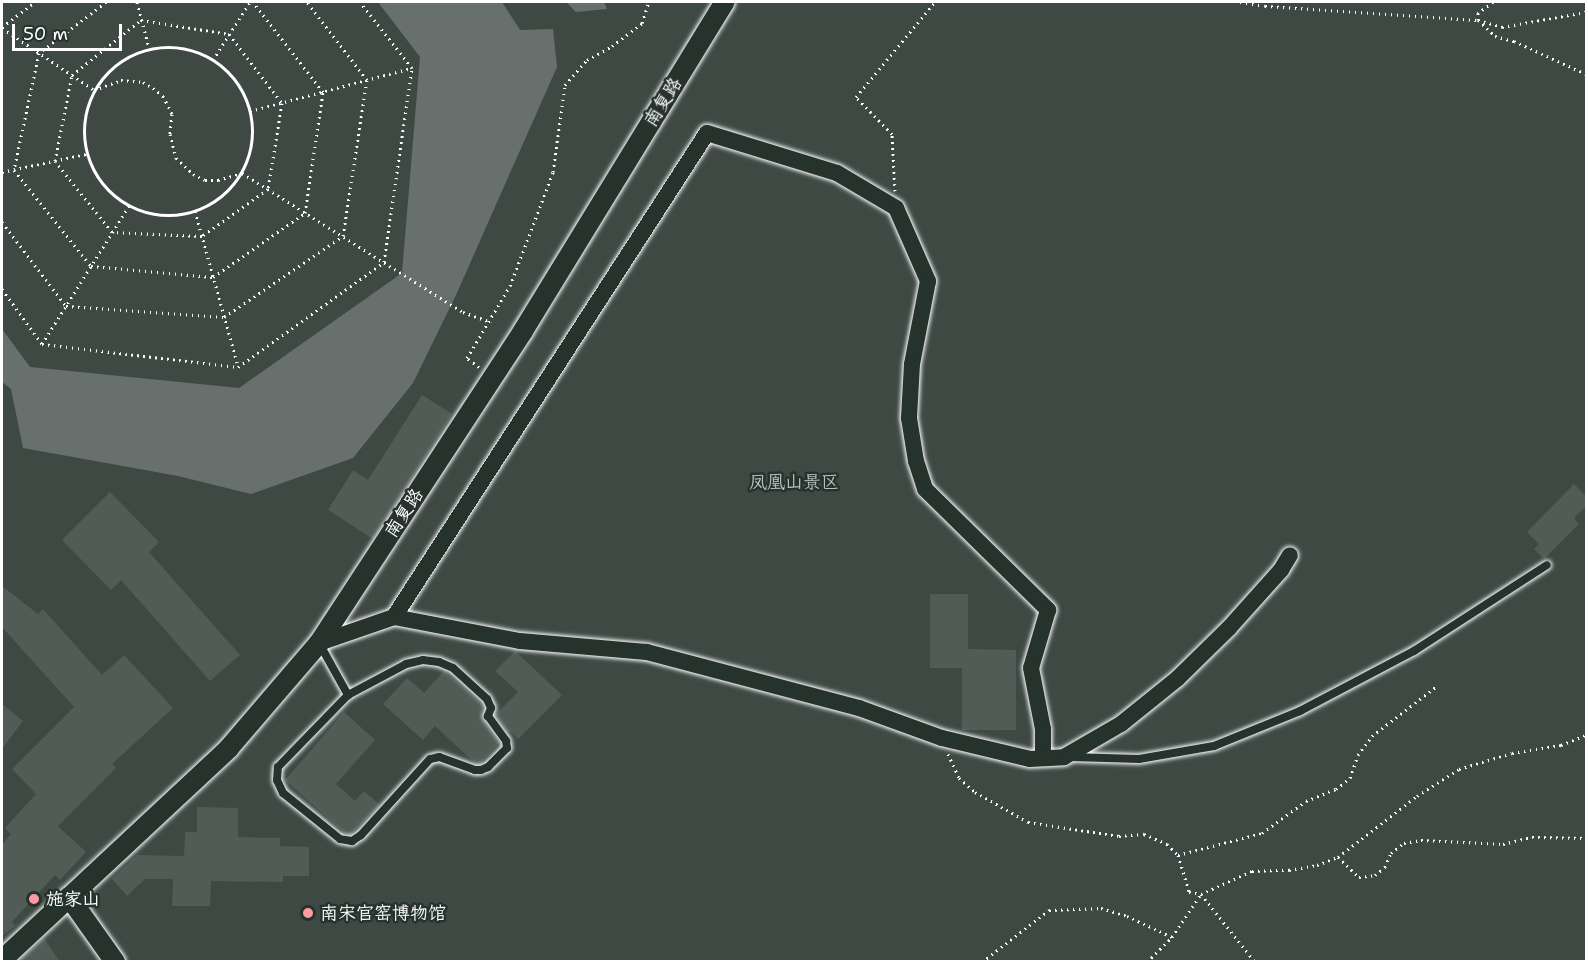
<!DOCTYPE html>
<meta charset="utf-8">
<style>
body{margin:0}
#map{position:relative;width:1588px;height:963px;overflow:hidden;background:#26332d;font-family:"Shantell Sans","LXGW WenKai TC",sans-serif}
div>[style]{position:absolute}
.green>*{inset:0;background:#3e4944;transform-origin:0 0}
.water>*{inset:0;background:#67706c}
.building>*{inset:0;background:#515c57}
.path>*{height:3px;margin-top:-1.5px;transform-origin:0;background:repeating-linear-gradient(90deg,#fff 0 1.5px,transparent 0 6px)}
.path>.ring{margin:-1.5px;padding:0;box-sizing:content-box;background:none;border:3px solid #fff;border-radius:50%}
.roads{filter:drop-shadow(0 0 2px #fff) drop-shadow(0 0 2px #fff)}
.service>*{height:8px;margin:-4px;padding:0 4px;transform-origin:4px;border-radius:4px;background:#26332d}
.minor>*{height:16px;margin:-8px;padding:0 8px;transform-origin:8px;border-radius:8px;background:#26332d}
.tertiary>*{height:20px;margin:-10px;padding:0 10px;transform-origin:10px;border-radius:10px;background:#26332d}
.dots>*{width:16px;height:16px;translate:-50% -50%;box-sizing:border-box;border:3px solid #26332d;border-radius:50%}
span{translate:-50% -50%;white-space:nowrap;text-align:center;line-height:1.15;-webkit-text-stroke:5px #26332d;paint-order:stroke}
.street-label{font-size:18px;color:#fff}
.park-label{font-size:18px;color:#bbbfbe}
.poi-label{font-size:18px;color:#fff}
.left{translate:0 -50%;text-align:left}
.frame{position:absolute;inset:0;border:3px solid #fff;pointer-events:none}
.scale{position:absolute;left:12px;top:24px;width:110px;height:27px;box-sizing:border-box;border:3px solid #fff;border-top:0;padding-left:8px;font-size:18px;line-height:21px;white-space:nowrap;color:#fff;-webkit-text-stroke:4px #26332d;paint-order:stroke}
</style>
<div id="map">
<div class="green">
<div style="left:2px;top:2px;width:1584px;height:960px"></div>
</div>
<div class="water">
<div style="clip-path:polygon(378px 2px,502px 2px,520px 30px,553px 29px,557px 67px,456px 295px,413px 383px,353px 458px,251px 494px,178px 476px,23px 448px,11px 389px,2px 382px,2px 329px,30px 367px,239px 388px,402px 273px,420px 57px)"></div>
<div style="clip-path:polygon(566px 2px,604px 2px,607px 9px,576px 12px)"></div>
</div>
<div class="building">
<div style="clip-path:polygon(422px 395px,452px 414px,373px 539px,328px 510px,353px 470px,368px 480px)"></div>
<div style="clip-path:polygon(1574px 484px,1587px 497px,1587px 505px,1574px 518px,1579px 524px,1544px 559px,1534px 549px,1539px 544px,1527px 532px)"></div>
<div style="clip-path:polygon(110px 492px,159px 542px,149px 552px,240px 655px,210px 681px,121px 580px,111px 590px,62px 540px)"></div>
<div style="clip-path:polygon(2px 586px,38px 614px,43px 609px,102px 675px,124px 655px,173px 708px,112px 764px,116px 768px,58px 826px,86px 852px,60px 880px,55px 875px,12px 922px,15px 926px,2px 936px,2px 845px,11px 834px,5px 828px,36px 794px,12px 769px,74px 707px,2px 627px)"></div>
<div style="clip-path:polygon(930px 594px,968px 594px,968px 649px,1016px 650px,1016px 730px,962px 730px,962px 668px,930px 668px)"></div>
<div style="clip-path:polygon(515px 651px,562px 695px,518px 739px,510px 731px,508px 733px,495px 715px,518px 692px,495px 671px)"></div>
<div style="clip-path:polygon(444px 671px,482px 704px,483px 719px,499px 743px,480px 764px,476px 764px,435px 726px,423px 740px,383px 704px,407px 678px,424px 693px)"></div>
<div style="clip-path:polygon(2px 704px,23px 721px,2px 749px)"></div>
<div style="clip-path:polygon(344px 712px,375px 740px,336px 784px,355px 801px,364px 791px,380px 805px,351px 834px,346px 834px,285px 780px)"></div>
<div style="clip-path:polygon(197px 807px,238px 808px,238px 837px,280px 838px,280px 846px,309px 847px,309px 876px,283px 876px,283px 882px,211px 881px,210px 906px,172px 906px,173px 879px,145px 879px,127px 896px,112px 879px,137px 855px,184px 856px,185px 832px,197px 832px)"></div>
<div style="clip-path:polygon(44px 938px,60px 962px,19px 962px,20px 959px)"></div>
</div>
<div class="path">
<div style="left:106px;top:2px;width:84px;rotate:142.7deg"></div>
<div style="left:39px;top:53px;width:120px;rotate:102.1deg"></div>
<div style="left:14px;top:170px;width:123px;rotate:51.3deg"></div>
<div style="left:91px;top:266px;width:122px;rotate:5.2deg"></div>
<div style="left:213px;top:277px;width:112px;rotate:-34.8deg"></div>
<div style="left:305px;top:213px;width:122px;rotate:-81.5deg"></div>
<div style="left:323px;top:92px;width:114px;rotate:-127.9deg"></div>
<div style="left:137px;top:2px;width:48px;rotate:75.4deg"></div>
<div style="left:1240px;top:2px;width:25px;rotate:9deg"></div>
<div style="left:1265px;top:6px;width:213px;rotate:3.8deg"></div>
<div style="left:1478px;top:20px;width:23px;rotate:43deg"></div>
<div style="left:1495px;top:36px;width:20px;rotate:15deg"></div>
<div style="left:1514px;top:41px;width:79px;rotate:24.6deg"></div>
<div style="left:1493px;top:2px;width:19px;rotate:144deg"></div>
<div style="left:1478px;top:13px;width:7px;rotate:90deg"></div>
<div style="left:1478px;top:20px;width:25px;rotate:16deg"></div>
<div style="left:1502px;top:27px;width:85px;rotate:-10.1deg"></div>
<div style="left:141px;top:20px;width:89px;rotate:9deg"></div>
<div style="left:229px;top:34px;width:87px;rotate:52.5deg"></div>
<div style="left:282px;top:103px;width:87px;rotate:99.2deg"></div>
<div style="left:268px;top:189px;width:81px;rotate:144.5deg"></div>
<div style="left:202px;top:236px;width:90px;rotate:-177.5deg"></div>
<div style="left:112px;top:232px;width:91px;rotate:-128.8deg"></div>
<div style="left:55px;top:161px;width:88px;rotate:-78.8deg"></div>
<div style="left:72px;top:75px;width:88px;rotate:-38.6deg"></div>
<div style="left:2px;top:27px;width:41px;rotate:-37.1deg"></div>
<div style="left:2px;top:28px;width:111px;rotate:34deg"></div>
<div style="left:94px;top:90px;width:29px;rotate:-20deg"></div>
<div style="left:121px;top:80px;width:22px;rotate:5deg"></div>
<div style="left:143px;top:82px;width:12px;rotate:31deg"></div>
<div style="left:153px;top:88px;width:13px;rotate:39deg"></div>
<div style="left:163px;top:96px;width:20px;rotate:63deg"></div>
<div style="left:172px;top:114px;width:20px;rotate:96deg"></div>
<div style="left:170px;top:134px;width:25px;rotate:76deg"></div>
<div style="left:176px;top:158px;width:23px;rotate:43deg"></div>
<div style="left:193px;top:174px;width:13px;rotate:27deg"></div>
<div style="left:205px;top:180px;width:13px"></div>
<div style="left:218px;top:180px;width:25px;rotate:-16deg"></div>
<div style="left:242px;top:173px;width:261px;rotate:32.2deg"></div>
<div style="left:463px;top:312px;width:30px;rotate:20deg"></div>
<div class="ring" style="left:84px;top:47px;width:165px;height:165px"></div>
<div style="left:213px;top:60px;width:69px;rotate:-57.5deg"></div>
<div style="left:250px;top:111px;width:168px;rotate:-14.9deg"></div>
<div style="left:2px;top:172px;width:86px;rotate:-12.1deg"></div>
<div style="left:895px;top:191px;width:57px;rotate:-93deg"></div>
<div style="left:892px;top:134px;width:52px;rotate:-134.2deg"></div>
<div style="left:856px;top:97px;width:124px;rotate:-50.3deg"></div>
<div style="left:195px;top:211px;width:161px;rotate:74.5deg"></div>
<div style="left:2px;top:222px;width:106px;rotate:52.7deg"></div>
<div style="left:66px;top:306px;width:158px;rotate:4deg"></div>
<div style="left:224px;top:317px;width:144px;rotate:-34.2deg"></div>
<div style="left:343px;top:236px;width:158px;rotate:-81.3deg"></div>
<div style="left:367px;top:80px;width:98px;rotate:-127.6deg"></div>
<div style="left:2px;top:289px;width:68px;rotate:54deg"></div>
<div style="left:42px;top:344px;width:197px;rotate:6.7deg"></div>
<div style="left:238px;top:367px;width:180px;rotate:-35.7deg"></div>
<div style="left:384px;top:262px;width:196px;rotate:-81.8deg"></div>
<div style="left:412px;top:68px;width:84px;rotate:-128.2deg"></div>
<div style="left:42px;top:344px;width:163px;rotate:-57.8deg"></div>
<div style="left:479px;top:367px;width:15px;rotate:-143deg"></div>
<div style="left:467px;top:358px;width:84px;rotate:-59.2deg"></div>
<div style="left:510px;top:286px;width:122px;rotate:-69.3deg"></div>
<div style="left:553px;top:172px;width:88px;rotate:-82.1deg"></div>
<div style="left:565px;top:85px;width:33px;rotate:-49deg"></div>
<div style="left:587px;top:60px;width:29px;rotate:-29deg"></div>
<div style="left:612px;top:46px;width:38px;rotate:-37deg"></div>
<div style="left:642px;top:23px;width:22px;rotate:-72deg"></div>
<div style="left:948px;top:754px;width:26px;rotate:65deg"></div>
<div style="left:959px;top:778px;width:21px;rotate:41deg"></div>
<div style="left:975px;top:792px;width:61px;rotate:29.5deg"></div>
<div style="left:1028px;top:822px;width:92px;rotate:8.7deg"></div>
<div style="left:1119px;top:836px;width:25px;rotate:-5deg"></div>
<div style="left:1144px;top:834px;width:25px;rotate:23deg"></div>
<div style="left:1167px;top:844px;width:16px;rotate:45deg"></div>
<div style="left:1178px;top:855px;width:39px;rotate:73deg"></div>
<div style="left:1189px;top:892px;width:12px;rotate:9deg"></div>
<div style="left:1201px;top:894px;width:56px;rotate:-24.3deg"></div>
<div style="left:1252px;top:871px;width:37px;rotate:-2deg"></div>
<div style="left:1289px;top:870px;width:28px;rotate:-10deg"></div>
<div style="left:1317px;top:865px;width:22px;rotate:-21deg"></div>
<div style="left:1338px;top:857px;width:29px;rotate:44deg"></div>
<div style="left:1359px;top:877px;width:16px;rotate:-7deg"></div>
<div style="left:1375px;top:875px;width:13px;rotate:-39deg"></div>
<div style="left:1385px;top:867px;width:15px;rotate:-67deg"></div>
<div style="left:1391px;top:853px;width:16px;rotate:-38deg"></div>
<div style="left:1404px;top:843px;width:17px;rotate:-10deg"></div>
<div style="left:1421px;top:840px;width:82px;rotate:2.8deg"></div>
<div style="left:1503px;top:844px;width:30px;rotate:-14deg"></div>
<div style="left:1532px;top:837px;width:54px;rotate:1.1deg"></div>
<div style="left:1178px;top:855px;width:87px;rotate:-14.7deg"></div>
<div style="left:1262px;top:833px;width:54px;rotate:-36deg"></div>
<div style="left:1306px;top:801px;width:32px;rotate:-22deg"></div>
<div style="left:1336px;top:789px;width:18px;rotate:-38deg"></div>
<div style="left:1350px;top:778px;width:24px;rotate:-71deg"></div>
<div style="left:1358px;top:755px;width:24px;rotate:-54deg"></div>
<div style="left:1372px;top:736px;width:82px;rotate:-37.6deg"></div>
<div style="left:1338px;top:857px;width:100px;rotate:-37.7deg"></div>
<div style="left:1417px;top:796px;width:50px;rotate:-32.7deg"></div>
<div style="left:1459px;top:769px;width:55px;rotate:-16.8deg"></div>
<div style="left:1512px;top:753px;width:50px;rotate:-9.3deg"></div>
<div style="left:1561px;top:745px;width:27px;rotate:-22deg"></div>
<div style="left:982px;top:962px;width:85px;rotate:-37.8deg"></div>
<div style="left:1049px;top:910px;width:52px;rotate:-2.2deg"></div>
<div style="left:1101px;top:908px;width:27px;rotate:17deg"></div>
<div style="left:1127px;top:916px;width:50px;rotate:25deg"></div>
<div style="left:1147px;top:962px;width:35px;rotate:-45deg"></div>
<div style="left:1172px;top:937px;width:52px;rotate:-56deg"></div>
<div style="left:1201px;top:894px;width:87px;rotate:51.5deg"></div>
</div>
<div class="roads">
<div class="service">
<div style="left:319px;top:643px;width:60px;rotate:60.9deg"></div>
<div style="left:423px;top:660px;width:16px;rotate:7deg"></div>
<div style="left:439px;top:662px;width:15px;rotate:23deg"></div>
<div style="left:453px;top:668px;width:46px;rotate:42.4deg"></div>
<div style="left:487px;top:699px;width:10px;rotate:66deg"></div>
<div style="left:491px;top:708px;width:9px;rotate:111deg"></div>
<div style="left:488px;top:716px;width:31px;rotate:54deg"></div>
<div style="left:506px;top:741px;width:7px;rotate:82deg"></div>
<div style="left:507px;top:748px;width:27px;rotate:135deg"></div>
<div style="left:488px;top:767px;width:8px;rotate:157deg"></div>
<div style="left:481px;top:770px;width:6px;rotate:180deg"></div>
<div style="left:475px;top:770px;width:38px;rotate:-160deg"></div>
<div style="left:439px;top:757px;width:9px;rotate:167deg"></div>
<div style="left:430px;top:759px;width:103px;rotate:132.2deg"></div>
<div style="left:361px;top:835px;width:11px;rotate:146deg"></div>
<div style="left:352px;top:841px;width:12px;rotate:-171deg"></div>
<div style="left:340px;top:839px;width:73px;rotate:-141.1deg"></div>
<div style="left:283px;top:793px;width:14px;rotate:-115deg"></div>
<div style="left:277px;top:780px;width:13px;rotate:-86deg"></div>
<div style="left:278px;top:767px;width:100px;rotate:-45.8deg"></div>
<div style="left:348px;top:695px;width:66px;rotate:-28.1deg"></div>
<div style="left:406px;top:664px;width:17px;rotate:-13deg"></div>
<div style="left:1071px;top:757px;width:68px;rotate:1.7deg"></div>
<div style="left:1139px;top:759px;width:76px;rotate:-9.8deg"></div>
<div style="left:1214px;top:746px;width:93px;rotate:-22.1deg"></div>
<div style="left:1300px;top:711px;width:129px;rotate:-27.8deg"></div>
<div style="left:1414px;top:651px;width:158px;rotate:-32.9deg"></div>
</div>
<div class="minor">
<div style="left:394px;top:617px;width:576px;rotate:-57.11deg"></div>
<div style="left:707px;top:133px;width:136px;rotate:17.1deg"></div>
<div style="left:837px;top:173px;width:69px;rotate:30.7deg"></div>
<div style="left:896px;top:208px;width:80px;rotate:66.3deg"></div>
<div style="left:928px;top:281px;width:85px;rotate:100.9deg"></div>
<div style="left:912px;top:364px;width:54px;rotate:93.2deg"></div>
<div style="left:909px;top:418px;width:44px;rotate:80.8deg"></div>
<div style="left:916px;top:461px;width:29px;rotate:72deg"></div>
<div style="left:925px;top:489px;width:173px;rotate:44.5deg"></div>
<div style="left:1048px;top:610px;width:60px;rotate:106.3deg"></div>
<div style="left:1031px;top:668px;width:62px;rotate:78.9deg"></div>
<div style="left:1043px;top:729px;width:29px;rotate:90deg"></div>
<div style="left:319px;top:643px;width:79px;rotate:-19.1deg"></div>
<div style="left:394px;top:617px;width:128px;rotate:10.8deg"></div>
<div style="left:520px;top:641px;width:127px;rotate:5deg"></div>
<div style="left:647px;top:652px;width:219px;rotate:14.8deg"></div>
<div style="left:859px;top:708px;width:88px;rotate:19.9deg"></div>
<div style="left:942px;top:738px;width:90px;rotate:13.4deg"></div>
<div style="left:1030px;top:759px;width:34px;rotate:-3deg"></div>
<div style="left:1064px;top:757px;width:66px;rotate:-30.1deg"></div>
<div style="left:1121px;top:724px;width:73px;rotate:-38.9deg"></div>
<div style="left:1178px;top:678px;width:71px;rotate:-44.4deg"></div>
<div style="left:1229px;top:628px;width:78px;rotate:-48.1deg"></div>
<div style="left:1281px;top:570px;width:17px;rotate:-59deg"></div>
</div>
<div class="tertiary">
<div style="left:69px;top:897px;width:80px;rotate:54.7deg"></div>
<div style="left:2px;top:960px;width:311px;rotate:-43deg"></div>
<div style="left:229px;top:748px;width:138px;rotate:-49.4deg"></div>
<div style="left:319px;top:643px;width:373px;rotate:-56.8deg"></div>
<div style="left:523px;top:331px;width:386px;rotate:-58.5deg"></div>
</div>
</div>
<div class="dots">
<div style="left:34px;top:899px;background:#ff9aa2"></div>
<div style="left:308px;top:913px;background:#ff9aa2"></div>
</div>
<div class="street-label">
<span style="left:663px;top:102px;rotate:-58deg">南复路</span>
<span style="left:404px;top:513px;rotate:-57deg">南复路</span>
</div>
<div class="park-label">
<span style="left:794px;top:482px">凤凰山景区</span>
</div>
<div class="poi-label">
<span class="left" style="left:46px;top:899px">施家山</span>
<span class="left" style="left:320px;top:913px">南宋官窑博物馆</span>
</div>
<div class="frame"></div>
<div class="scale">50 m</div>
</div>
